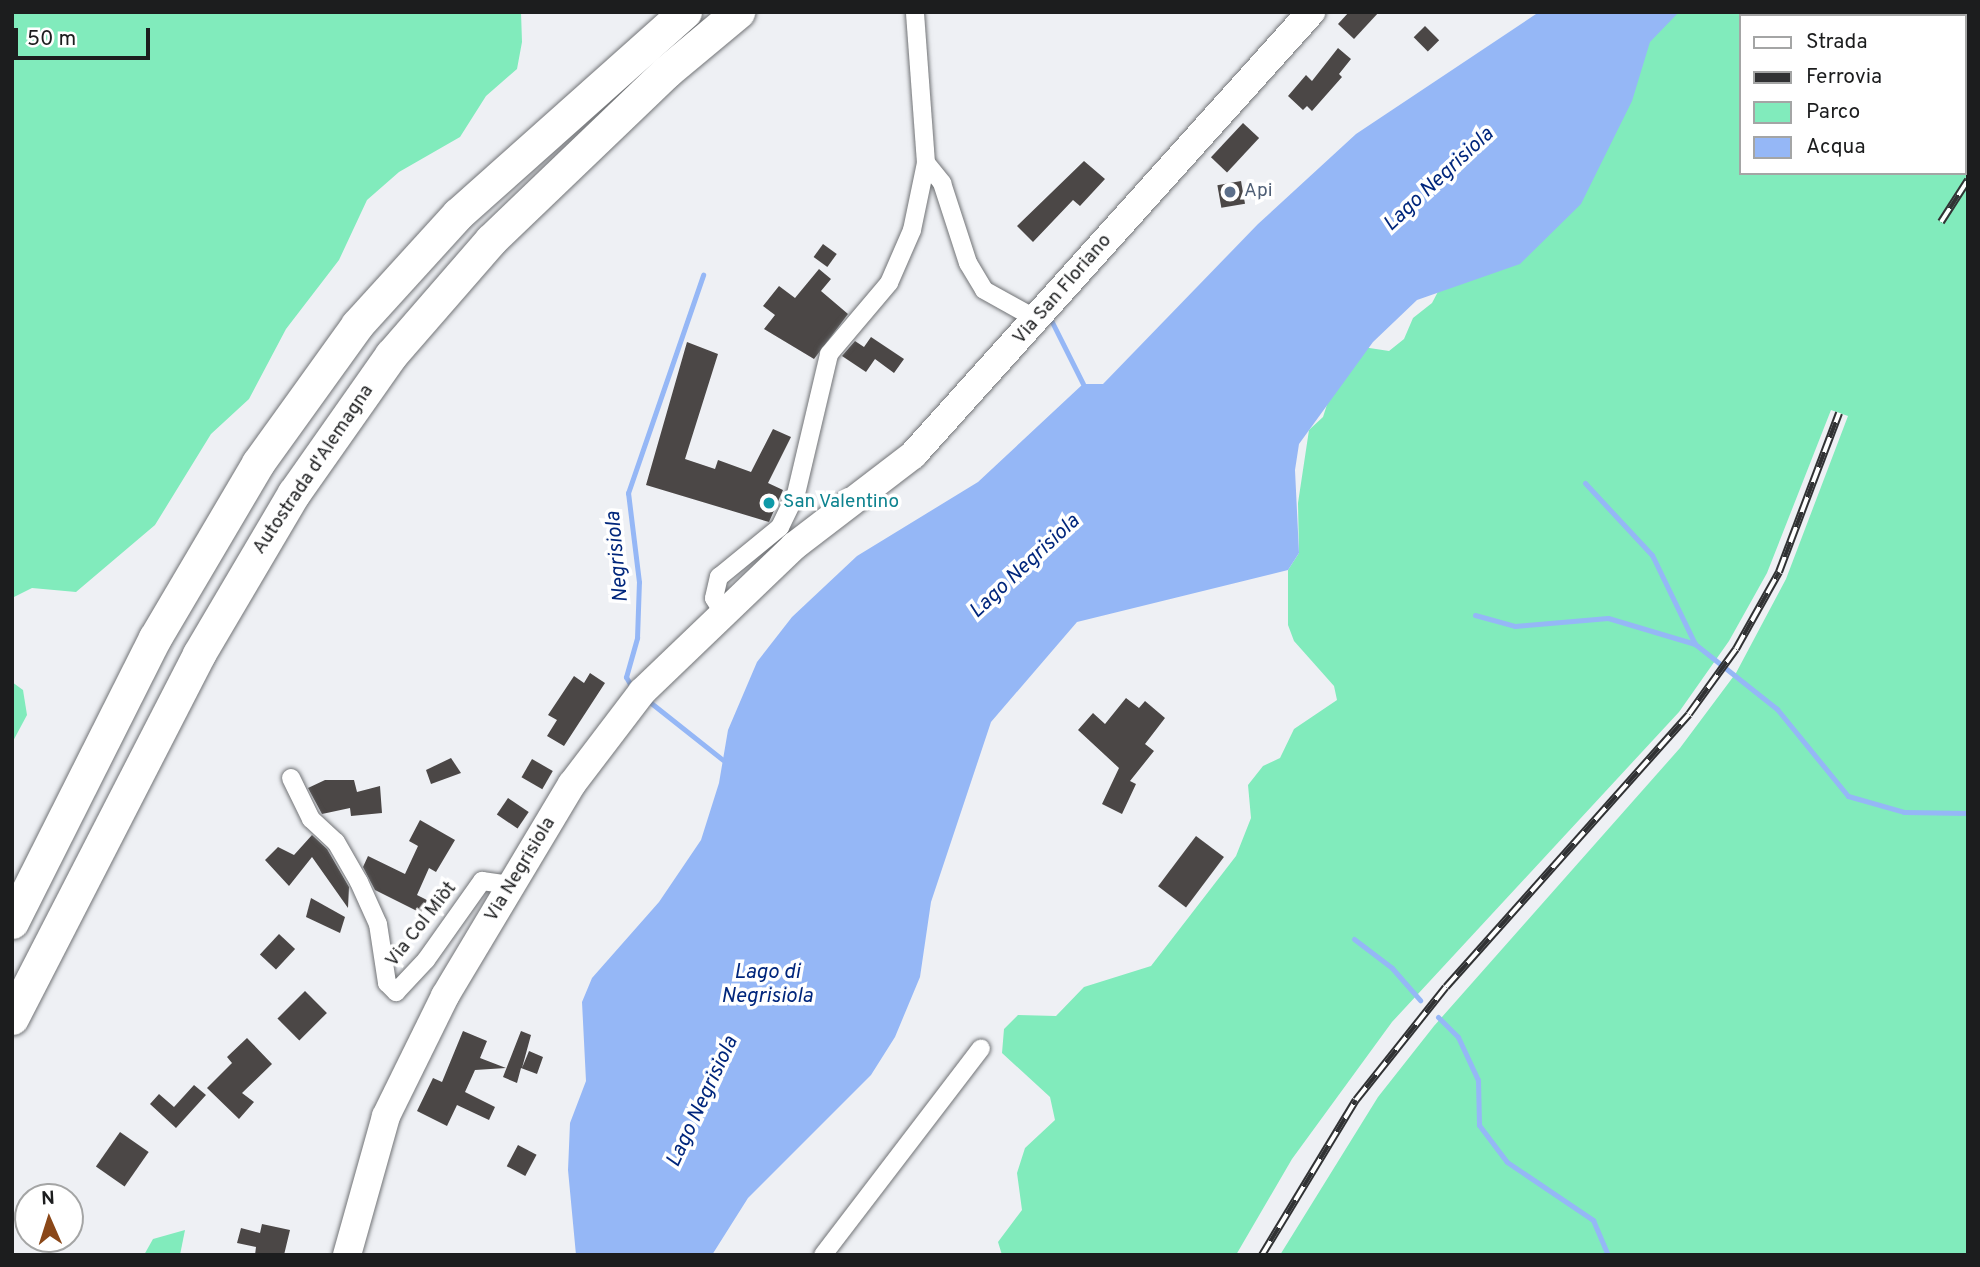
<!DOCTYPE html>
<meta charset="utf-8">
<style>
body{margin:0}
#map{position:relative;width:1980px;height:1267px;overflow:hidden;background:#eef0f4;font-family:Overpass,sans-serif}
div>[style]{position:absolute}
.green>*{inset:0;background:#81ebbc}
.water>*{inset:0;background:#95b7f6}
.stream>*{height:5px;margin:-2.5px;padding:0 2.5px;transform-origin:2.5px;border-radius:2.5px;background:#95b7f6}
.building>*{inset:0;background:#4b4746;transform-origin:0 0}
.roads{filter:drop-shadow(0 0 2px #717376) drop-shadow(0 0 2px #717376)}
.minor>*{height:18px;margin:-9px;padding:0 9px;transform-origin:9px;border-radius:9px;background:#fff}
.primary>*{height:28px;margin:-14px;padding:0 14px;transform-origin:14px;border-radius:14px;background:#fff}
.motorway>*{height:33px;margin:-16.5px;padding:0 16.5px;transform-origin:16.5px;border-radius:16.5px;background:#fff}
.rail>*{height:8px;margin-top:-4px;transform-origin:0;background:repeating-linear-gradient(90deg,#fff 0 16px,#313234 0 32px);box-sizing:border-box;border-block:2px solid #313234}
.dots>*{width:19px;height:19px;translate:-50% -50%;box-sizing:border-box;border:4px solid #fff;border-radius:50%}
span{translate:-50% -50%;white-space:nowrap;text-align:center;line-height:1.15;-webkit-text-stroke:7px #fff;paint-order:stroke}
.service-label{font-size:19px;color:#4e5e75}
.left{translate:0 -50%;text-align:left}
.street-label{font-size:19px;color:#1c1d1e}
.culture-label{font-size:19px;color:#0d838f}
.water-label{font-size:21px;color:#00267c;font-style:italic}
.frame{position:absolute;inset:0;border:14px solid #1c1d1e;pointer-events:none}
.legend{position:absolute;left:1739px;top:14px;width:228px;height:161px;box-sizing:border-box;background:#fff;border:2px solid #a4a5a5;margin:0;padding:9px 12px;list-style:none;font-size:21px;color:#1c1d1e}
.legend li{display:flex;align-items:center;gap:14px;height:35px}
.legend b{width:35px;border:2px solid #a4a5a5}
.north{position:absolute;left:14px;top:1183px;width:70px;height:70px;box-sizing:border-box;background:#fff;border:2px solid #a4a5a5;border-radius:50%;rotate:357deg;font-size:19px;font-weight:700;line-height:28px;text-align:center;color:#1c1d1e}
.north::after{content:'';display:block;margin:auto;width:24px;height:32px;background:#8a4718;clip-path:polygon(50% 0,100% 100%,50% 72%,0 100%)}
.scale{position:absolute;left:14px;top:28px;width:136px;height:32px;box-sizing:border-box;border:4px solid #1c1d1e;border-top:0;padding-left:9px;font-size:21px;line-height:24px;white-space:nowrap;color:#1c1d1e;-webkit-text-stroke:5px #fff;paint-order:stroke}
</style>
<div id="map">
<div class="green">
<div style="clip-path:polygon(12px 12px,521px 12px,522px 42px,517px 69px,486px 96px,460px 137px,399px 172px,367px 200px,339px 260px,286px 329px,249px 399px,211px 434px,155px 525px,76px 592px,32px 588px,12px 598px)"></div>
<div style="clip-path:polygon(evenodd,1674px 12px,1968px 12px,1968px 1255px,1280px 1255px,1378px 1097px,1434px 1026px,1680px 748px,1736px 673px,1786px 579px,1848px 416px,1831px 410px,1767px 573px,1729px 641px,1679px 712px,1392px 1022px,1292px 1159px,1236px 1255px,1002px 1255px,998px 1242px,1022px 1210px,1017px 1173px,1025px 1148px,1055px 1120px,1050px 1097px,1002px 1053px,1004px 1029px,1018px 1015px,1056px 1016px,1084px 987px,1151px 966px,1236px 856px,1251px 818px,1248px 785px,1263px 766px,1280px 758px,1294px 729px,1337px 700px,1334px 686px,1294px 641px,1288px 625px,1288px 570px,1299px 553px,1298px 503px,1309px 430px,1323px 417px,1332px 389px,1363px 347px,1389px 351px,1404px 339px,1413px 318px,1432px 303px,1442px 284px,1674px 12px,1740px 16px,1964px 16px,1964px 173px,1740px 173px,1740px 16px)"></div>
<div style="clip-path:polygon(12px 682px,23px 690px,27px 715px,12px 743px)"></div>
<div style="clip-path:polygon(185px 1230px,180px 1255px,144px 1255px,153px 1239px)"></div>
</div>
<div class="water">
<div style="clip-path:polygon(1539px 12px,1679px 12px,1650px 42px,1632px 101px,1581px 204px,1520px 264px,1417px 300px,1373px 342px,1299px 444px,1295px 470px,1299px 553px,1288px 570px,1077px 622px,991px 722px,931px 902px,920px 977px,895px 1037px,871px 1075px,748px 1198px,712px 1255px,576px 1255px,568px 1170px,570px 1123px,586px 1081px,582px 1002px,592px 978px,659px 902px,701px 840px,719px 783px,728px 730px,757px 662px,792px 617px,857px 556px,978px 482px,1083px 384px,1103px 384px,1258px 224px,1356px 134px)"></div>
</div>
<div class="stream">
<div style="left:1052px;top:322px;width:69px;rotate:63.4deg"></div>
<div style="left:1585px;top:483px;width:98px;rotate:47.1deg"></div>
<div style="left:1652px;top:555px;width:99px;rotate:64.2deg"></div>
<div style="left:1695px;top:644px;width:105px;rotate:38.4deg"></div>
<div style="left:1777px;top:709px;width:112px;rotate:50.8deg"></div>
<div style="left:1848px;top:796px;width:58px;rotate:15.9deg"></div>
<div style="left:1904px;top:812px;width:64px;rotate:0.9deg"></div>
<div style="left:1475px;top:615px;width:41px;rotate:15.4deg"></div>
<div style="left:1515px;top:626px;width:93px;rotate:-4.9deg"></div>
<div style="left:1608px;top:618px;width:91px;rotate:16.6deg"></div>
<div style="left:633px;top:689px;width:14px;rotate:-120deg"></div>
<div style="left:626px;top:677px;width:41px;rotate:-74.2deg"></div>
<div style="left:637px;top:638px;width:56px;rotate:-88deg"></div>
<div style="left:639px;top:582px;width:90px;rotate:-97deg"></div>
<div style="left:628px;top:493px;width:231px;rotate:-71deg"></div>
<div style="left:646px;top:699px;width:98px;rotate:38.4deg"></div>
<div style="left:1354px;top:939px;width:48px;rotate:37.3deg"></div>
<div style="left:1392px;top:968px;width:43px;rotate:48.8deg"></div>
<div style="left:1438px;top:1017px;width:28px;rotate:45deg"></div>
<div style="left:1458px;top:1037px;width:47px;rotate:65.1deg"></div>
<div style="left:1478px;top:1080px;width:45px;rotate:88.7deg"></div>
<div style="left:1479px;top:1125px;width:46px;rotate:52.9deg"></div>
<div style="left:1507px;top:1162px;width:104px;rotate:34deg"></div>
<div style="left:1593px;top:1220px;width:38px;rotate:67deg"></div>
</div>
<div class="building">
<div style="clip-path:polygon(1349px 12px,1379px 12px,1354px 39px,1338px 24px)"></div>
<div style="left:1425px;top:26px;width:20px;height:16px;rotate:45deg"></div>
<div style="clip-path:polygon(1338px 48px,1351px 59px,1339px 74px,1342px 77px,1312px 111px,1307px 106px,1303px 110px,1288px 96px,1306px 75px,1312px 81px)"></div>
<div style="left:1243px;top:123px;width:22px;height:47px;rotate:43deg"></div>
<div style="clip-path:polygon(1084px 161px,1105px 179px,1080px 206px,1073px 200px,1033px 242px,1017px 226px)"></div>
<div style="left:1241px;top:181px;width:23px;height:24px;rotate:80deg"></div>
<div style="left:823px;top:244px;width:17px;height:16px;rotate:36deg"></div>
<div style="clip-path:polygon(819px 269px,831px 279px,821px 291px,848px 314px,814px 359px,764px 329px,775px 315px,763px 306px,779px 286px,795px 298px)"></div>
<div style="clip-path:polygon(871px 337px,904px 359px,894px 373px,875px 359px,866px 372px,842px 356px,855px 341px,864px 347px)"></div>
<div style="clip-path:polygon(687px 342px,718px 354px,685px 459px,715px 469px,718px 460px,751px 472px,773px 429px,791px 437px,768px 483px,783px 490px,769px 522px,646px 485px)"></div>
<div style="clip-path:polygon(590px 673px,605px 683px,564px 746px,547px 736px,557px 720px,548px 715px,574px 676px,584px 683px)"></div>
<div style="clip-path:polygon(1126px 698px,1139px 708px,1145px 701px,1165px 718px,1145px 744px,1154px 751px,1130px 781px,1136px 784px,1122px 814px,1102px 804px,1119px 768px,1078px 730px,1093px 713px,1105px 724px)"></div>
<div style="clip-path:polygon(451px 758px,461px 773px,431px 784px,426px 770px)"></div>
<div style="left:532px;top:759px;width:24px;height:21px;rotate:30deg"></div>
<div style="clip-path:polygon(325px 780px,354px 780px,357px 792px,380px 786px,382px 813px,351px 816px,350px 808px,322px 814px,308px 788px)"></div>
<div style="left:508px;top:798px;width:25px;height:20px;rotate:34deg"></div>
<div style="clip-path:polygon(420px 820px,455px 840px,436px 872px,429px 868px,417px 895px,427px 900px,421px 913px,375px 890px,363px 867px,368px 856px,405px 874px,418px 846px,409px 841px)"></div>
<div style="clip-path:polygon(312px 835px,327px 849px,349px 887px,348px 908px,312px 857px,289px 886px,265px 860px,278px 847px,294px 855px)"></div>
<div style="left:1196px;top:836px;width:35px;height:63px;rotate:37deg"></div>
<div style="clip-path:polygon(311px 898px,345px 917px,340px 933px,306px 917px)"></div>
<div style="left:279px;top:934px;width:22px;height:28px;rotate:43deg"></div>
<div style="left:305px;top:991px;width:31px;height:39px;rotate:45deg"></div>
<div style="clip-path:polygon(463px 1031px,487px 1041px,480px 1058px,506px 1068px,475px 1070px,465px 1092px,495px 1107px,489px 1120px,457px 1105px,447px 1126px,417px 1111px,433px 1078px,442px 1082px)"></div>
<div style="clip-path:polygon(521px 1031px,531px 1035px,522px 1068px,529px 1051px,543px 1057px,537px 1074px,521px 1068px,517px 1083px,503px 1077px)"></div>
<div style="clip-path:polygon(247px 1038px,272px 1064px,242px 1093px,254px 1102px,239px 1119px,207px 1088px,232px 1063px,227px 1057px)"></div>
<div style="clip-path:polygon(194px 1085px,206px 1095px,176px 1128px,150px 1104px,159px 1094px,174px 1107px)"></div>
<div style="left:120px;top:1132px;width:35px;height:42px;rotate:35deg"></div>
<div style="left:518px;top:1145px;width:21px;height:24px;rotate:28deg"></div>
<div style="clip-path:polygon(262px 1224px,290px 1230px,284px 1255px,255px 1255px,256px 1247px,237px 1243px,241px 1228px,260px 1233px)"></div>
</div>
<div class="roads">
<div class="minor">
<div style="left:926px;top:163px;width:26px;rotate:51deg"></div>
<div style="left:942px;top:183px;width:84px;rotate:72deg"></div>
<div style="left:968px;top:263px;width:31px;rotate:59deg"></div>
<div style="left:984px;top:290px;width:60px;rotate:29.1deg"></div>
<div style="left:722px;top:611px;width:15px;rotate:-122deg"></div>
<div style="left:714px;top:598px;width:22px;rotate:-77deg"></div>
<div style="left:719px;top:577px;width:79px;rotate:-39.3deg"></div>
<div style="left:780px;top:527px;width:37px;rotate:-64deg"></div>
<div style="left:796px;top:494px;width:144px;rotate:-76.7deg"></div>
<div style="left:829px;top:354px;width:93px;rotate:-49.8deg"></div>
<div style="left:889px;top:283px;width:58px;rotate:-66.5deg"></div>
<div style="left:912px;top:230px;width:68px;rotate:-78.2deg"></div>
<div style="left:926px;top:163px;width:151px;rotate:-94.2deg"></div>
<div style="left:291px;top:778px;width:46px;rotate:64deg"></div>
<div style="left:311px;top:819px;width:34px;rotate:43deg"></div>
<div style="left:336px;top:842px;width:46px;rotate:60.1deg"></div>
<div style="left:359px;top:882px;width:46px;rotate:65.7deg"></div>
<div style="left:378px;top:924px;width:60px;rotate:81.3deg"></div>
<div style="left:387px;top:983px;width:13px;rotate:45deg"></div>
<div style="left:396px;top:992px;width:44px;rotate:-46.8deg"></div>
<div style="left:426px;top:960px;width:97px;rotate:-54.7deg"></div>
<div style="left:482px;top:881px;width:30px;rotate:8deg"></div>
<div style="left:823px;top:1255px;width:260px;rotate:-52.6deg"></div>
</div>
<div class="primary">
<div style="left:347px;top:1255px;width:144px;rotate:-74.3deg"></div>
<div style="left:386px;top:1116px;width:134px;rotate:-63.8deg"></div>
<div style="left:445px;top:996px;width:247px;rotate:-59.1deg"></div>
<div style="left:572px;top:784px;width:116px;rotate:-52.7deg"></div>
<div style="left:642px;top:692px;width:211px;rotate:-43.8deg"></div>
<div style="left:794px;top:546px;width:150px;rotate:-37.4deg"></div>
<div style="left:913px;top:455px;width:596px;rotate:-48.06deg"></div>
</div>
<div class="motorway">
<div style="left:12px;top:922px;width:318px;rotate:-63.3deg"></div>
<div style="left:155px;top:638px;width:203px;rotate:-59.5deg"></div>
<div style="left:258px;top:463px;width:170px;rotate:-54.3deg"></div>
<div style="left:357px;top:325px;width:150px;rotate:-47.7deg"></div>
<div style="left:458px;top:214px;width:304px;rotate:-41.7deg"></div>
<div style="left:12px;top:1018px;width:409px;rotate:-62.8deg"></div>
<div style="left:199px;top:654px;width:187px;rotate:-59.5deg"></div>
<div style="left:294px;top:493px;width:169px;rotate:-54.9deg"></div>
<div style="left:391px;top:355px;width:152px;rotate:-49deg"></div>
<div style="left:491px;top:240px;width:243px;rotate:-43.8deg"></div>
<div style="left:666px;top:72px;width:94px;rotate:-39.8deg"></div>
</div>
</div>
<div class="rail">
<div style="left:1941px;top:222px;width:50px;rotate:-57.3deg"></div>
<div style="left:1262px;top:1255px;width:181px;rotate:-58.8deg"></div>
<div style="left:1356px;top:1100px;width:144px;rotate:-51.5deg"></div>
<div style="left:1446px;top:987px;width:365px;rotate:-48.3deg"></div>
<div style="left:1689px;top:714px;width:80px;rotate:-54.1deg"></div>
<div style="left:1736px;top:649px;width:88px;rotate:-60.8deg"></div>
<div style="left:1779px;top:572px;width:170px;rotate:-69.3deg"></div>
</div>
<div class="dots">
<div style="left:1230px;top:192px;background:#5c6f8a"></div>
<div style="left:769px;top:503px;background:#0f9aa8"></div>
</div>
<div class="service-label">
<span class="left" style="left:1244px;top:192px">Api</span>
</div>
<div class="street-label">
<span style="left:1063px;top:290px;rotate:-49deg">Via San Floriano</span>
<span style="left:314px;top:470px;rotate:-56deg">Autostrada d'Alemagna</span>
<span style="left:521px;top:870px;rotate:-59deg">Via Negrisiola</span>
<span style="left:422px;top:925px;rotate:-52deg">Via Col Miòt</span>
</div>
<div class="culture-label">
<span class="left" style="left:783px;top:503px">San Valentino</span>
</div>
<div class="water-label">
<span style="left:1439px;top:180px;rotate:-43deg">Lago Negrisiola</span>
<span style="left:618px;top:557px;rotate:-95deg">Negrisiola</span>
<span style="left:1025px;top:567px;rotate:-43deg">Lago Negrisiola</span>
<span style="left:767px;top:985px">Lago di<br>Negrisiola</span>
<span style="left:703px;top:1102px;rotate:-65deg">Lago Negrisiola</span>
</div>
<div class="frame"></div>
<ul class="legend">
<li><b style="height:9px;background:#fff"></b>Strada</li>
<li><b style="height:9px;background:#313234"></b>Ferrovia</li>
<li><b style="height:19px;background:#81ebbc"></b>Parco</li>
<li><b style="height:19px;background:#95b7f6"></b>Acqua</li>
</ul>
<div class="north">N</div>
<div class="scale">50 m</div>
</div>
